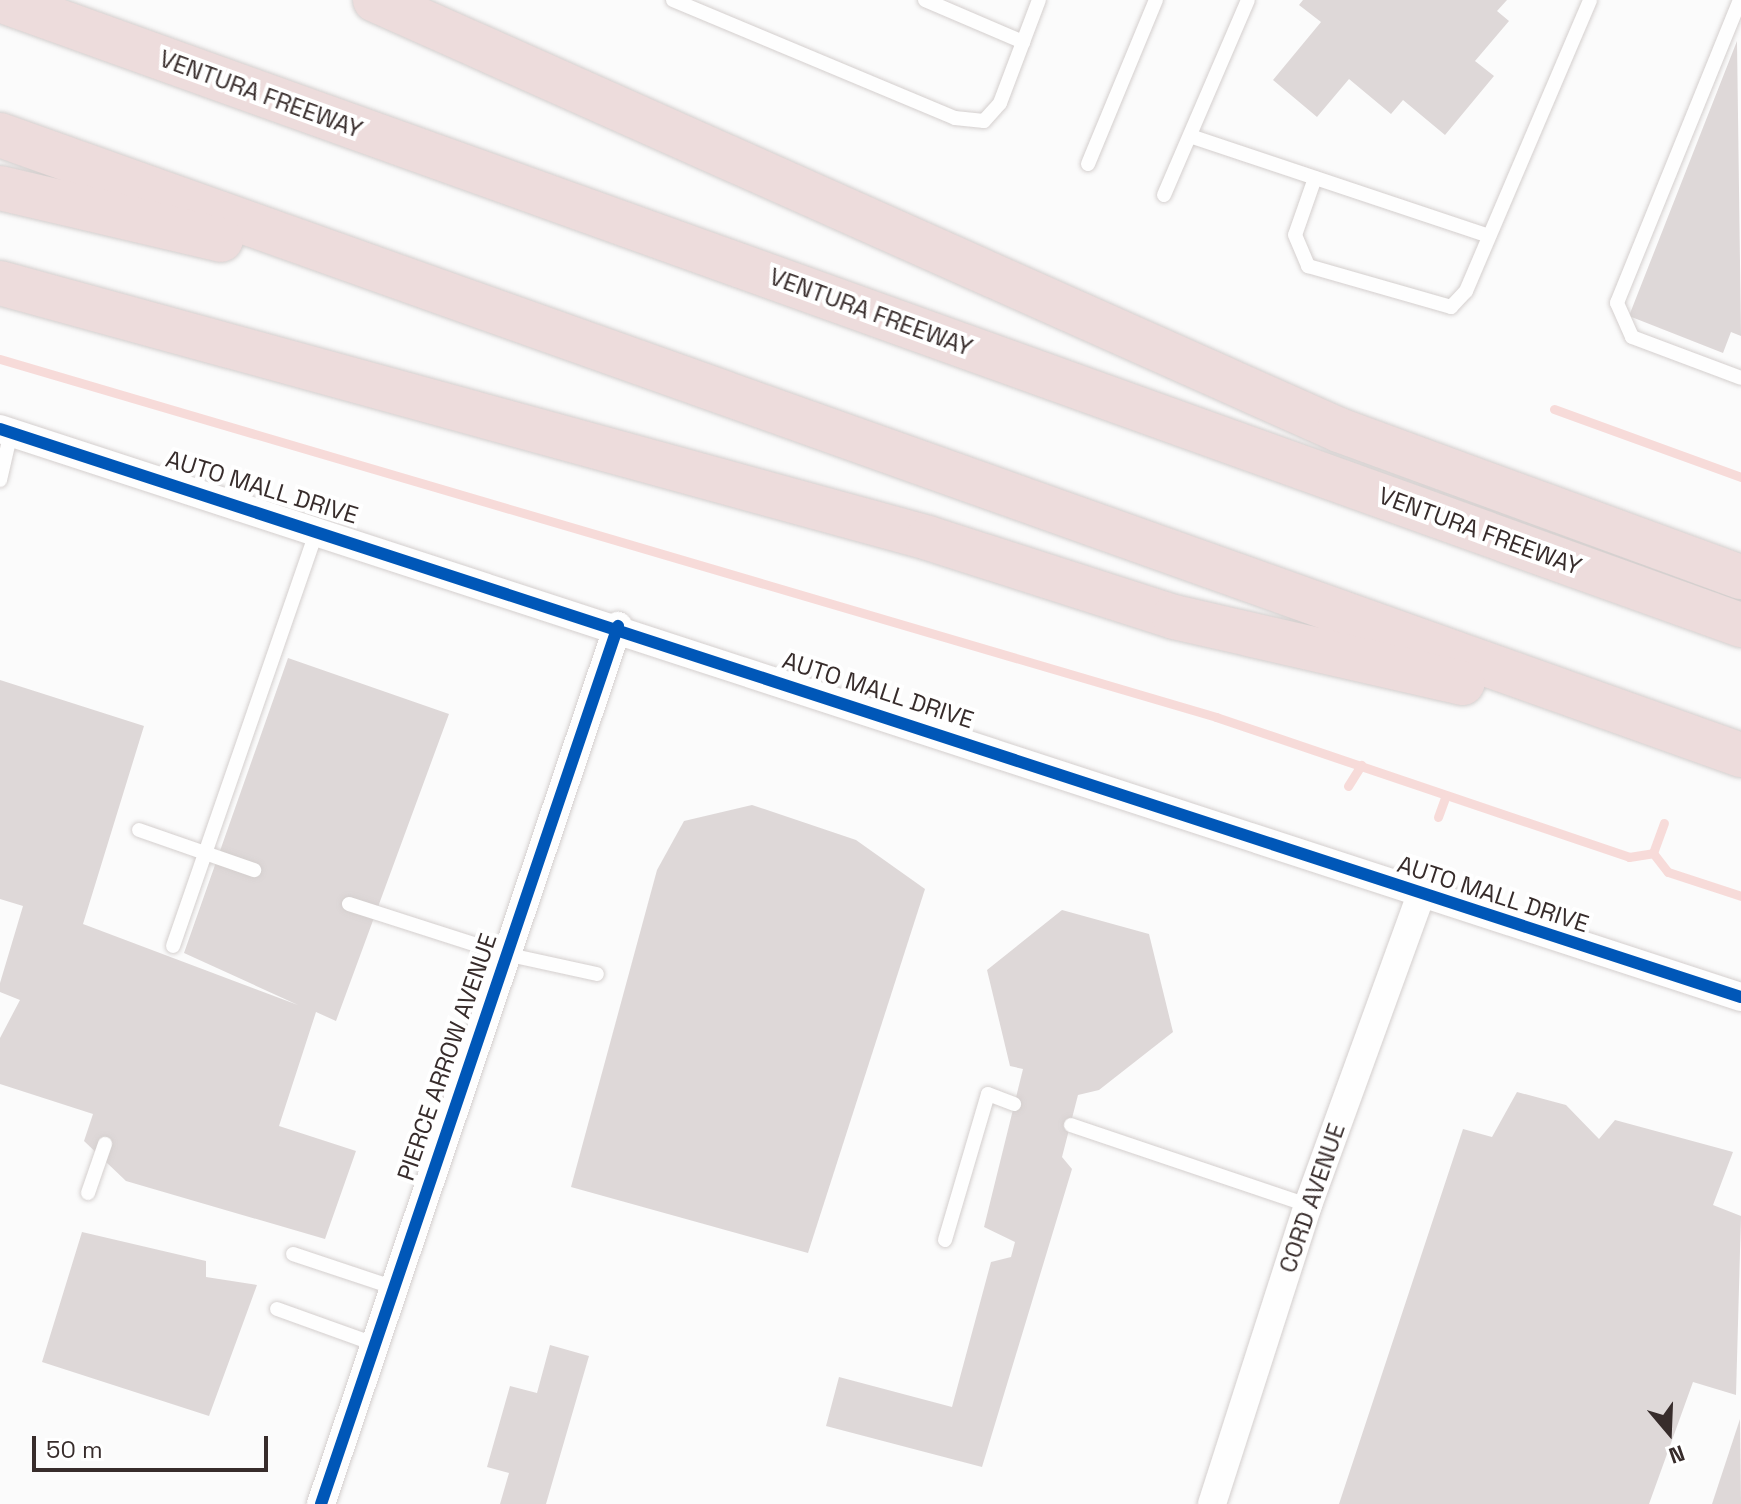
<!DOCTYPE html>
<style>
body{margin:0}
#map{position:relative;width:1741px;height:1504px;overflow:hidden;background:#fbfbfb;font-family:"Space Grotesk",sans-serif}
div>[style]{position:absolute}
.stream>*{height:9px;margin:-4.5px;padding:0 4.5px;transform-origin:4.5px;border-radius:4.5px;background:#f7dbd9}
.building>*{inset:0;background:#ded8d8}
.roads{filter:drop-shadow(0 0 2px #d4cfce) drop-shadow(0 0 2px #d4cfce)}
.service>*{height:14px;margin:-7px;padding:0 7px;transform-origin:7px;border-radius:7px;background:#fefefe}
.minor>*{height:28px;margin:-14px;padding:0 14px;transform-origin:14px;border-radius:14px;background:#fefefe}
.motorway>*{height:44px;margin:-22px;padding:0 22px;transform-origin:22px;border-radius:22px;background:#eddcdc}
.cycleway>*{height:12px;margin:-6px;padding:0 6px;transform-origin:6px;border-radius:6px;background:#0057b8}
span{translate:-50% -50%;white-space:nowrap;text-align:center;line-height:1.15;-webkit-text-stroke:8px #fff;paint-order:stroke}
.street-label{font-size:24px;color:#372c2b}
.north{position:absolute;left:1629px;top:1392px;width:80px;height:80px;-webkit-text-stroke:6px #fff;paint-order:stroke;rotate:161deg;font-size:22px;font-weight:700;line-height:32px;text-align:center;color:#372c2b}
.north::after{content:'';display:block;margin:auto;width:28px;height:36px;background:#372c2b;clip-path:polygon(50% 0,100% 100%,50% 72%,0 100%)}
.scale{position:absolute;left:32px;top:1436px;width:236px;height:36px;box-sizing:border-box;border:4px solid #372c2b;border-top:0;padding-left:10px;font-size:24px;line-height:28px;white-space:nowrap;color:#372c2b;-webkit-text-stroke:6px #fff;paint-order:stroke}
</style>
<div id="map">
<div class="stream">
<div style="left:0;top:359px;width:1268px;rotate:16.4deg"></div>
<div style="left:1216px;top:717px;width:436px;rotate:18.7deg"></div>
<div style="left:1629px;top:857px;width:24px;rotate:-9deg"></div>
<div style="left:1653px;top:853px;width:32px;rotate:-70deg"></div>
<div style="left:1554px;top:409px;width:199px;rotate:20deg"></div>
<div style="left:1348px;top:786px;width:25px;rotate:-58deg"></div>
<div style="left:1438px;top:817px;width:23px;rotate:-70deg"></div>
<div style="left:1653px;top:853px;width:24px;rotate:52deg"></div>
<div style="left:1668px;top:872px;width:77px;rotate:18.2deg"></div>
</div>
<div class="building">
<div style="clip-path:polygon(1303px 0,1507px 0,1497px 11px,1509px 21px,1475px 61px,1494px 76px,1445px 135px,1403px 100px,1391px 114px,1349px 79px,1317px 117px,1273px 80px,1321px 22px,1299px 5px)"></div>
<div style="clip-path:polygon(1737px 41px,1741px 336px,1731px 332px,1723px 353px,1629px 316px)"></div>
<div style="clip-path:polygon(288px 658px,449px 714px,336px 1021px,316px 1012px,279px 1126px,356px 1151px,325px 1239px,126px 1181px,84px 1141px,93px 1114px,0 1084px,0 1038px,20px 1000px,0 992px,0 983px,23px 906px,0 899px,0 680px,144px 726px,83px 924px,298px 1005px,184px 953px)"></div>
<div style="clip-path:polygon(752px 805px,856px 840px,925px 889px,808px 1253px,571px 1187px,657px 870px,684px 821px)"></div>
<div style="clip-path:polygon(1062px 910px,1149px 934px,1173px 1032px,1099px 1090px,1078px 1095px,1062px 1157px,1072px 1169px,982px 1467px,826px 1426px,839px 1377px,952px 1407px,991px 1262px,1011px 1257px,1015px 1242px,984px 1227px,1023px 1069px,1010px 1066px,987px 970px)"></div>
<div style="clip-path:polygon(1517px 1092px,1566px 1105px,1599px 1139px,1615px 1120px,1733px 1152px,1713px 1205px,1741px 1216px,1736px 1395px,1693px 1382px,1649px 1504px,1339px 1504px,1463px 1129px,1492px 1137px)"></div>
<div style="clip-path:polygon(82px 1232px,206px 1261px,206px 1277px,257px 1285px,209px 1416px,42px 1362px)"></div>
<div style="clip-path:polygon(550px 1345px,589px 1356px,546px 1504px,500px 1504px,509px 1473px,487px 1467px,510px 1386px,537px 1393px)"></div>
<div style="clip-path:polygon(1740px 1419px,1741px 1504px,1712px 1504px)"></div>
</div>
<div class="roads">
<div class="service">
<div style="left:673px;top:0;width:306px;rotate:22.7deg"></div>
<div style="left:955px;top:118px;width:29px;rotate:6deg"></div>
<div style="left:984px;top:121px;width:24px;rotate:-48deg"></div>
<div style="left:1000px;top:103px;width:110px;rotate:-69.3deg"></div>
<div style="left:925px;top:0;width:107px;rotate:23.2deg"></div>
<div style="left:1740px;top:0;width:327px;rotate:112.1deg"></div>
<div style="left:1617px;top:303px;width:37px;rotate:66deg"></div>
<div style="left:1632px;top:337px;width:116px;rotate:20.6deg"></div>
<div style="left:1190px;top:136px;width:315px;rotate:18.5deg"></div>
<div style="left:1088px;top:164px;width:178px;rotate:-67.5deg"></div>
<div style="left:1315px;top:178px;width:60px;rotate:109.3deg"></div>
<div style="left:1295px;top:235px;width:34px;rotate:67deg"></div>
<div style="left:1308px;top:266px;width:149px;rotate:16deg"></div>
<div style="left:1451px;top:307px;width:22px;rotate:-47deg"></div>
<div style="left:1466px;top:291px;width:316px;rotate:-66.9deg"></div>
<div style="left:1164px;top:195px;width:212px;rotate:-66.7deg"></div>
<div style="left:0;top:480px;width:49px;rotate:-77.1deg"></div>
<div style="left:139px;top:830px;width:122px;rotate:19.2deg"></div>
<div style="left:349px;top:904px;width:164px;rotate:17.8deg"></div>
<div style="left:505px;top:954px;width:94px;rotate:12.3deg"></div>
<div style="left:173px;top:946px;width:443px;rotate:-70.9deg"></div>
<div style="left:1071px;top:1125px;width:250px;rotate:18.7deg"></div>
<div style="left:88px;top:1193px;width:52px;rotate:-70.9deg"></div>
<div style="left:945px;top:1240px;width:152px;rotate:-73.6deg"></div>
<div style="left:988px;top:1094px;width:28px;rotate:21deg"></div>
<div style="left:293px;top:1254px;width:104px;rotate:18.4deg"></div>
<div style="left:277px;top:1309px;width:103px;rotate:19.8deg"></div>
</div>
<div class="minor">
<div style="left:0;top:429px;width:1831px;rotate:18.07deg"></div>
<div style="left:321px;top:1504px;width:927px;rotate:-71.31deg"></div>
<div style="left:1212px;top:1504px;width:314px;rotate:-72.2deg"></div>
<div style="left:1308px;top:1205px;width:331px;rotate:-70deg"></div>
</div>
<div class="motorway">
<div style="left:0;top:0;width:1850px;rotate:19.75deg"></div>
<div style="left:375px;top:0;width:1056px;rotate:24.04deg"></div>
<div style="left:1339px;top:430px;width:428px;rotate:20.1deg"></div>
<div style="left:0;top:135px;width:1848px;rotate:19.6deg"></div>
<div style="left:0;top:188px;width:227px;rotate:13.2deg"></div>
<div style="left:0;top:283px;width:962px;rotate:15.36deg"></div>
<div style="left:928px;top:538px;width:258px;rotate:17.8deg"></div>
<div style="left:1174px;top:617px;width:296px;rotate:12.9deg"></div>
</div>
</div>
<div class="cycleway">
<div style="left:0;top:429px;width:1831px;rotate:18.07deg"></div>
<div style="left:321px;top:1504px;width:927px;rotate:-71.31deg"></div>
</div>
<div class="street-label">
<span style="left:261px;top:94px;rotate:20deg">VENTURA FREEWAY</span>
<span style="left:871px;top:312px;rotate:20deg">VENTURA FREEWAY</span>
<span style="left:262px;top:487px;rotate:17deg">AUTO MALL DRIVE</span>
<span style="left:1480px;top:531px;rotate:20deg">VENTURA FREEWAY</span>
<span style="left:878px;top:690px;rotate:18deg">AUTO MALL DRIVE</span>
<span style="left:1493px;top:894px;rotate:18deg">AUTO MALL DRIVE</span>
<span style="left:447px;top:1057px;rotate:-71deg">PIERCE ARROW AVENUE</span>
<span style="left:1312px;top:1198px;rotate:-71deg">CORD AVENUE</span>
</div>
<div class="north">N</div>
<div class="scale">50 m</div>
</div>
